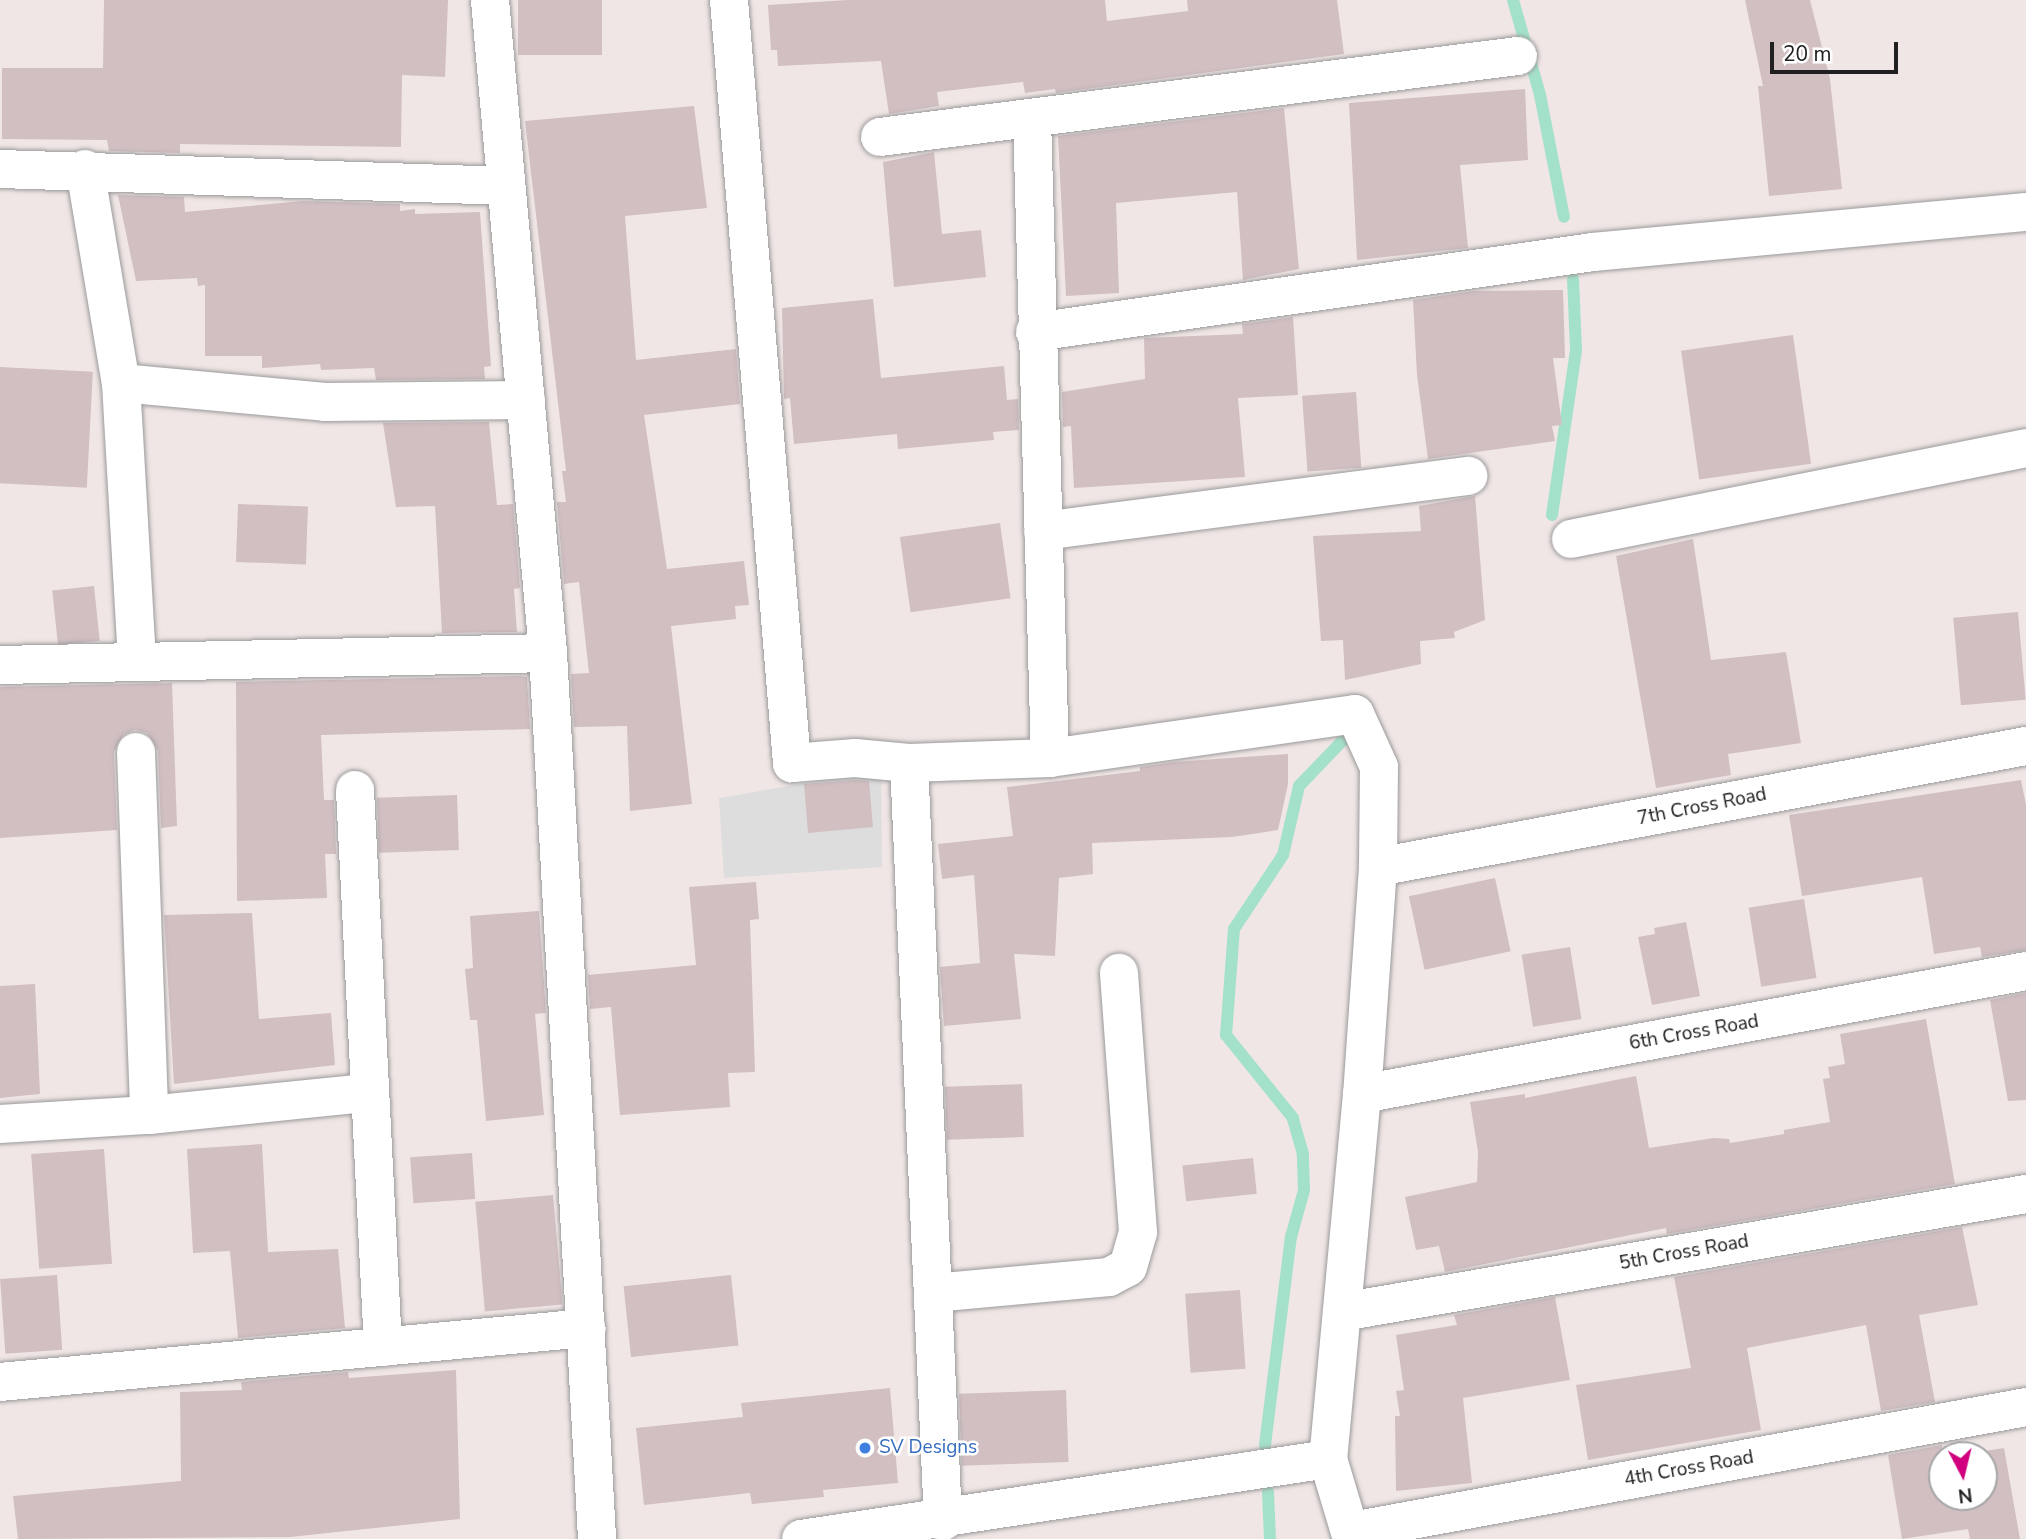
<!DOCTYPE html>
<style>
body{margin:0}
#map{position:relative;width:2026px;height:1539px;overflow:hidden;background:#f1e6e6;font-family:"Nunito Sans",sans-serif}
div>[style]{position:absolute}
.residential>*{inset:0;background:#dedddd}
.stream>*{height:12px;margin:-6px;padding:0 6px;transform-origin:6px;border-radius:6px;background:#a4e1ca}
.building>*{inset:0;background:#d1bfc2;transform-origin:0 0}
.roads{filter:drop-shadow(0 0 2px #9a9a9a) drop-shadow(0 0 2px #9a9a9a)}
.minor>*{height:38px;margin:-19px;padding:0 19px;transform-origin:19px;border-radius:19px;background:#fff}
.dots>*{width:19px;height:19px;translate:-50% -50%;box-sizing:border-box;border:4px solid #fff;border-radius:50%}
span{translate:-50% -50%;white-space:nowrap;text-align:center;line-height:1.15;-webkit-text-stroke:5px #fff;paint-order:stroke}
.street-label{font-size:19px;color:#202020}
.shop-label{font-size:19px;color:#366cbe}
.left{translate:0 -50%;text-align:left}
.north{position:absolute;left:1928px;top:1441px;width:70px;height:70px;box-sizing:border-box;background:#fff;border:2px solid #a6a6a6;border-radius:50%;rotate:173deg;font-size:19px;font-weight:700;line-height:28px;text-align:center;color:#202020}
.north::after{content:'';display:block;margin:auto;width:24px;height:32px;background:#d0007e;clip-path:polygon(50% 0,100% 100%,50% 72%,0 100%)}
.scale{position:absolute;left:1770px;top:42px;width:128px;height:32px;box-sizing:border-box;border:4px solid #202020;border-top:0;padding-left:9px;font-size:21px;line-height:24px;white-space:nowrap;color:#202020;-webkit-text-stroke:5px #fff;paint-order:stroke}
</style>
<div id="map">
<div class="residential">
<div style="clip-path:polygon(881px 770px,882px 867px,724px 878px,719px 798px)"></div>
</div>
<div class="stream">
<div style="left:1513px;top:0;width:99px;rotate:74.1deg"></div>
<div style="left:1540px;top:95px;width:124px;rotate:78.9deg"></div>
<div style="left:1552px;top:515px;width:167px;rotate:-81.7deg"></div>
<div style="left:1576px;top:350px;width:71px;rotate:-92.4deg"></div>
<div style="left:1265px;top:1445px;width:210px;rotate:-82.9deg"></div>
<div style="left:1291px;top:1237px;width:49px;rotate:-74.5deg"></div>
<div style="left:1304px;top:1190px;width:36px;rotate:-92deg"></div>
<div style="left:1303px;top:1154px;width:37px;rotate:-106deg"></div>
<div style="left:1293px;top:1118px;width:107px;rotate:-128.9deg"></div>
<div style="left:1226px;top:1035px;width:106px;rotate:-85.7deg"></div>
<div style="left:1234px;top:929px;width:89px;rotate:-56.5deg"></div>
<div style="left:1283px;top:855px;width:71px;rotate:-76.9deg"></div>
<div style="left:1299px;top:786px;width:65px;rotate:-46.2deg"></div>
<div style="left:1268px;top:1492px;width:47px;rotate:87.6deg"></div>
</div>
<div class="building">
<div style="clip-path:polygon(104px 0,448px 0,445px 77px,402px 75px,401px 147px,180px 144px,180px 153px,109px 151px,107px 140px,2px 139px,2px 68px,103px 68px)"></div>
<div style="left:518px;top:0;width:84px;height:55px"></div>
<div style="clip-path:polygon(848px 0,1105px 0,1107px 21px,1188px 11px,1187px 0,1337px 0,1344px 54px,1056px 93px,1055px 89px,1025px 93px,1023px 82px,937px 92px,939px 106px,889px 114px,881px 61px,778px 66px,777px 50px,771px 50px,768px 5px)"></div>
<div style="clip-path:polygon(1745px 0,1810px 0,1830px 79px,1842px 189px,1769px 196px,1758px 86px,1763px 86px)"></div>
<div style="clip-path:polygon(1525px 89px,1528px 160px,1460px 165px,1468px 248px,1357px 260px,1349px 103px)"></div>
<div style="clip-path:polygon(694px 106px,707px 208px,625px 216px,636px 360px,736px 349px,740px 404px,644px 415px,667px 569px,744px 561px,749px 605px,735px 606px,736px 619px,671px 626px,692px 804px,630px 811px,627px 726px,574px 727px,571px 674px,589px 673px,579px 582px,564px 584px,557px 502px,566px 502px,562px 471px,566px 471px,525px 121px)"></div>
<div style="clip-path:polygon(1284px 108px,1299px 269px,1243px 280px,1237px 192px,1116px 203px,1119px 293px,1066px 296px,1058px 136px)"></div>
<div style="clip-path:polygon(934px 152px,942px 234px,981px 230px,986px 277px,894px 287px,883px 162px)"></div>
<div style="clip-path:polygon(118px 195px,184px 197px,185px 212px,303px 201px,400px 204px,400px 211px,415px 209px,415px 214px,480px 212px,491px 366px,484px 367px,485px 379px,376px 380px,374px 368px,321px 370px,320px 364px,262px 368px,262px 356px,205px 356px,205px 285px,198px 286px,197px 278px,136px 281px)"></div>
<div style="clip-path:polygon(1563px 290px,1565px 358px,1553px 358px,1562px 425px,1552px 426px,1555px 441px,1428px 459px,1417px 375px,1413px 300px,1473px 291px)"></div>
<div style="clip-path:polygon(873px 299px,881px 378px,1004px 366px,1007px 400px,1018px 399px,1019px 430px,993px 432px,994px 440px,898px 449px,897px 434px,794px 444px,790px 398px,784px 399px,782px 308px)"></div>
<div style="clip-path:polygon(1293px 317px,1298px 395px,1238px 398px,1245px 477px,1074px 488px,1071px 426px,1063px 427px,1062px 392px,1145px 379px,1144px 338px,1243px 334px,1242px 324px)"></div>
<div style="left:1793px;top:335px;width:130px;height:113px;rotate:82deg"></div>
<div style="left:0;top:367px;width:93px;height:116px;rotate:3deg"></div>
<div style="left:1356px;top:392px;width:76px;height:54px;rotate:86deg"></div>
<div style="clip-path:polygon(489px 422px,497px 505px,513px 504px,520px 588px,514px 589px,517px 632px,442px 633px,435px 506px,396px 507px,383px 423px)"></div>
<div style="clip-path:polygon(1475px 496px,1485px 620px,1454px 632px,1455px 638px,1420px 641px,1421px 664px,1345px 680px,1343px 640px,1321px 641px,1313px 536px,1421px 531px,1419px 506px)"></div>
<div style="left:238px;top:504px;width:70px;height:58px;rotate:2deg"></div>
<div style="left:1000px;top:523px;width:76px;height:101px;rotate:82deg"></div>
<div style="clip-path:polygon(1693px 539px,1711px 660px,1786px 652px,1801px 743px,1728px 754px,1731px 775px,1656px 788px,1616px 556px)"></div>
<div style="left:94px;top:586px;width:55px;height:42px;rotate:84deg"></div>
<div style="left:2018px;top:612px;width:88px;height:65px;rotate:85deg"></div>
<div style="clip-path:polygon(519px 676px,527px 677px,530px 729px,321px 735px,324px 800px,334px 800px,336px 854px,325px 854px,327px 898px,237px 901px,236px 682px)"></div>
<div style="clip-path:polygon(172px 683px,177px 826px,161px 828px,158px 751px,147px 733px,135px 730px,124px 734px,114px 752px,117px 830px,0 838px,0 687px)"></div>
<div style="clip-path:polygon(1288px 754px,1288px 784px,1278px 830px,1232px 837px,1092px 843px,1093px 874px,1059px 878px,1055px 956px,1014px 954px,1021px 1019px,944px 1026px,940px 967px,980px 963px,974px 875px,942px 879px,938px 844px,1013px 836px,1007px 787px,1140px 771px,1140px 767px,1174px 762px)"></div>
<div style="clip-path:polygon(855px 780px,869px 781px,873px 827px,808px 833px,804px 784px)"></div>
<div style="clip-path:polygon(2021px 780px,2026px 805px,2026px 950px,1982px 957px,1980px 947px,1934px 954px,1922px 877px,1802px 896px,1789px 815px)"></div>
<div style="left:457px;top:795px;width:55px;height:80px;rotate:88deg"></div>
<div style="left:1495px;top:878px;width:75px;height:88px;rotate:78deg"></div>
<div style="clip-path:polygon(756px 882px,759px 919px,750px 920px,755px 1072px,728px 1073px,730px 1107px,620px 1115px,611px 1007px,590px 1009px,588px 975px,696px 965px,689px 887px)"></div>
<div style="left:1804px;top:899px;width:80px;height:56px;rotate:81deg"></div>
<div style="clip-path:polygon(539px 911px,546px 1013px,535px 1014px,544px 1115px,486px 1121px,477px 1020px,470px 1020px,465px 969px,473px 968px,470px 916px)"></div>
<div style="clip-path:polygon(252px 913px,259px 1019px,331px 1013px,335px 1065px,174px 1084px,164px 915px)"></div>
<div style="clip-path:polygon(1686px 922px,1700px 996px,1652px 1005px,1638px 937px,1655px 934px,1654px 928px)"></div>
<div style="left:1570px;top:947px;width:73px;height:49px;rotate:81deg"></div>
<div style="clip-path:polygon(35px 984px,40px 1094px,0 1098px,0 986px)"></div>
<div style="clip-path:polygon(2026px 993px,2026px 1100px,2008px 1101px,1990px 1000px)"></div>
<div style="clip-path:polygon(1926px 1019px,1955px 1184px,1667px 1234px,1666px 1228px,1445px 1272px,1439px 1246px,1416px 1250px,1405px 1197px,1477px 1182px,1478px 1152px,1470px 1102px,1525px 1094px,1525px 1098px,1636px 1076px,1649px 1148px,1714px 1138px,1729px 1139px,1730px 1143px,1784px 1134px,1784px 1130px,1830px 1122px,1823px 1079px,1830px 1078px,1828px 1067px,1845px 1064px,1840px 1034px)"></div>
<div style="left:1022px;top:1084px;width:53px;height:77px;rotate:88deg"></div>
<div style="clip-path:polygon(262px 1144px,268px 1252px,338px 1249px,345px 1328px,238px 1338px,230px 1251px,193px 1253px,187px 1149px)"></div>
<div style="left:104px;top:1149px;width:115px;height:73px;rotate:86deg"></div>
<div style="left:472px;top:1153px;width:46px;height:62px;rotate:86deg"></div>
<div style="left:1253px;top:1158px;width:36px;height:71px;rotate:84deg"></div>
<div style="left:553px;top:1195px;width:110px;height:78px;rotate:85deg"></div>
<div style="clip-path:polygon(1962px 1227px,1978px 1305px,1919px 1315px,1935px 1402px,1881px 1411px,1866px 1325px,1747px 1348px,1761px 1430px,1588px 1460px,1576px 1385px,1691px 1368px,1674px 1277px)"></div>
<div style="left:57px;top:1275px;width:75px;height:57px;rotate:86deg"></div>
<div style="left:731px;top:1275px;width:71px;height:108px;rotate:84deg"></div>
<div style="left:1240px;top:1290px;width:79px;height:55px;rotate:86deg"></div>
<div style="clip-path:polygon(1555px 1297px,1570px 1380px,1463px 1398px,1472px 1483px,1396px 1491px,1395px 1416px,1400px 1416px,1396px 1391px,1404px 1390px,1396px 1335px,1457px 1325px,1454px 1315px)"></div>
<div style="clip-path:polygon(456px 1370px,460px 1519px,290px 1537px,18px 1539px,13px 1496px,181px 1481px,180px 1392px,242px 1390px,241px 1382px,348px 1372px,349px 1378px)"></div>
<div style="clip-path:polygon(890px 1388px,898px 1483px,823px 1490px,824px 1497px,752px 1504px,750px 1493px,644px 1505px,636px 1428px,743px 1417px,741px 1403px)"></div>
<div style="left:1066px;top:1390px;width:72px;height:107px;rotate:88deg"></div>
<div style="clip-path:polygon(1942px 1445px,1942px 1497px,1984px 1497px,1984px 1455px,1959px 1455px,2004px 1448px,2020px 1539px,1970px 1539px,1968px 1529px,1902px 1539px,1888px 1455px)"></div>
</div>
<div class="roads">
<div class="minor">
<div style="left:490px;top:0;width:656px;rotate:84.92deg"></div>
<div style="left:729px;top:0;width:766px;rotate:85.28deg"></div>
<div style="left:792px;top:763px;width:63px;rotate:-4.5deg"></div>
<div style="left:855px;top:758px;width:54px;rotate:5.3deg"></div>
<div style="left:909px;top:763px;width:141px;rotate:-2deg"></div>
<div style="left:1050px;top:758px;width:308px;rotate:-8.2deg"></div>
<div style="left:1355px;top:714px;width:58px;rotate:65.6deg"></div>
<div style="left:1379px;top:767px;width:100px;rotate:90.6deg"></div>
<div style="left:1378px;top:867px;width:228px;rotate:94deg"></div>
<div style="left:1362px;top:1094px;width:367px;rotate:95.3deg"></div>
<div style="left:1328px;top:1459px;width:84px;rotate:73.3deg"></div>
<div style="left:1032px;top:118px;width:640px;rotate:88.39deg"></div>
<div style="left:880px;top:137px;width:643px;rotate:-7.24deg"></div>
<div style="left:0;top:169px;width:506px;rotate:1.92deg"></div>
<div style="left:85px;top:169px;width:217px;rotate:80.5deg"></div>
<div style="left:121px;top:383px;width:279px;rotate:86.7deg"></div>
<div style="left:1035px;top:332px;width:564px;rotate:-8.16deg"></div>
<div style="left:1593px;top:252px;width:435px;rotate:-5.3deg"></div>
<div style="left:121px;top:383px;width:205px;rotate:5.3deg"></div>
<div style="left:325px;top:402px;width:201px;rotate:-0.6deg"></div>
<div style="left:1043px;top:531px;width:429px;rotate:-7.4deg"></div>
<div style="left:1571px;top:539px;width:464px;rotate:-11.3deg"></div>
<div style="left:0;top:665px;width:548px;rotate:-1.25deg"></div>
<div style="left:548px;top:653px;width:887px;rotate:86.83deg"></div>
<div style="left:136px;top:752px;width:363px;rotate:87.9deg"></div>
<div style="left:909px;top:763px;width:759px;rotate:87.43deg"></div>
<div style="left:355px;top:790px;width:558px;rotate:87.12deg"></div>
<div style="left:1378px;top:867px;width:659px;rotate:-10.58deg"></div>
<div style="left:1362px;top:1094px;width:675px;rotate:-10.49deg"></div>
<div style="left:0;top:1124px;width:149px;rotate:-3.5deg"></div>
<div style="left:149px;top:1115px;width:219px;rotate:-5.8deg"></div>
<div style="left:933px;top:1293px;width:177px;rotate:-5.2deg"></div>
<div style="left:1109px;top:1277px;width:21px;rotate:-28deg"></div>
<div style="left:1128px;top:1267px;width:36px;rotate:-74deg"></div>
<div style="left:1138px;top:1232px;width:260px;rotate:-94.2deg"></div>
<div style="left:1342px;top:1312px;width:694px;rotate:-9.79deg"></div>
<div style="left:0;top:1382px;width:589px;rotate:-5.26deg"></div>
<div style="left:1352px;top:1531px;width:685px;rotate:-10.42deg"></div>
<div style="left:801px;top:1539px;width:533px;rotate:-8.63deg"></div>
</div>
</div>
<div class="dots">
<div style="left:865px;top:1448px;background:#3f7fe0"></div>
</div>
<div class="street-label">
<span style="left:1702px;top:807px;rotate:-11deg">7th Cross Road</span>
<span style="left:1694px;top:1033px;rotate:-10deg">6th Cross Road</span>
<span style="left:1684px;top:1253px;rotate:-10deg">5th Cross Road</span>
<span style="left:1689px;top:1469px;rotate:-10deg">4th Cross Road</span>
</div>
<div class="shop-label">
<span class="left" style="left:879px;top:1448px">SV Designs</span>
</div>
<div class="north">N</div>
<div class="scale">20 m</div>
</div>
